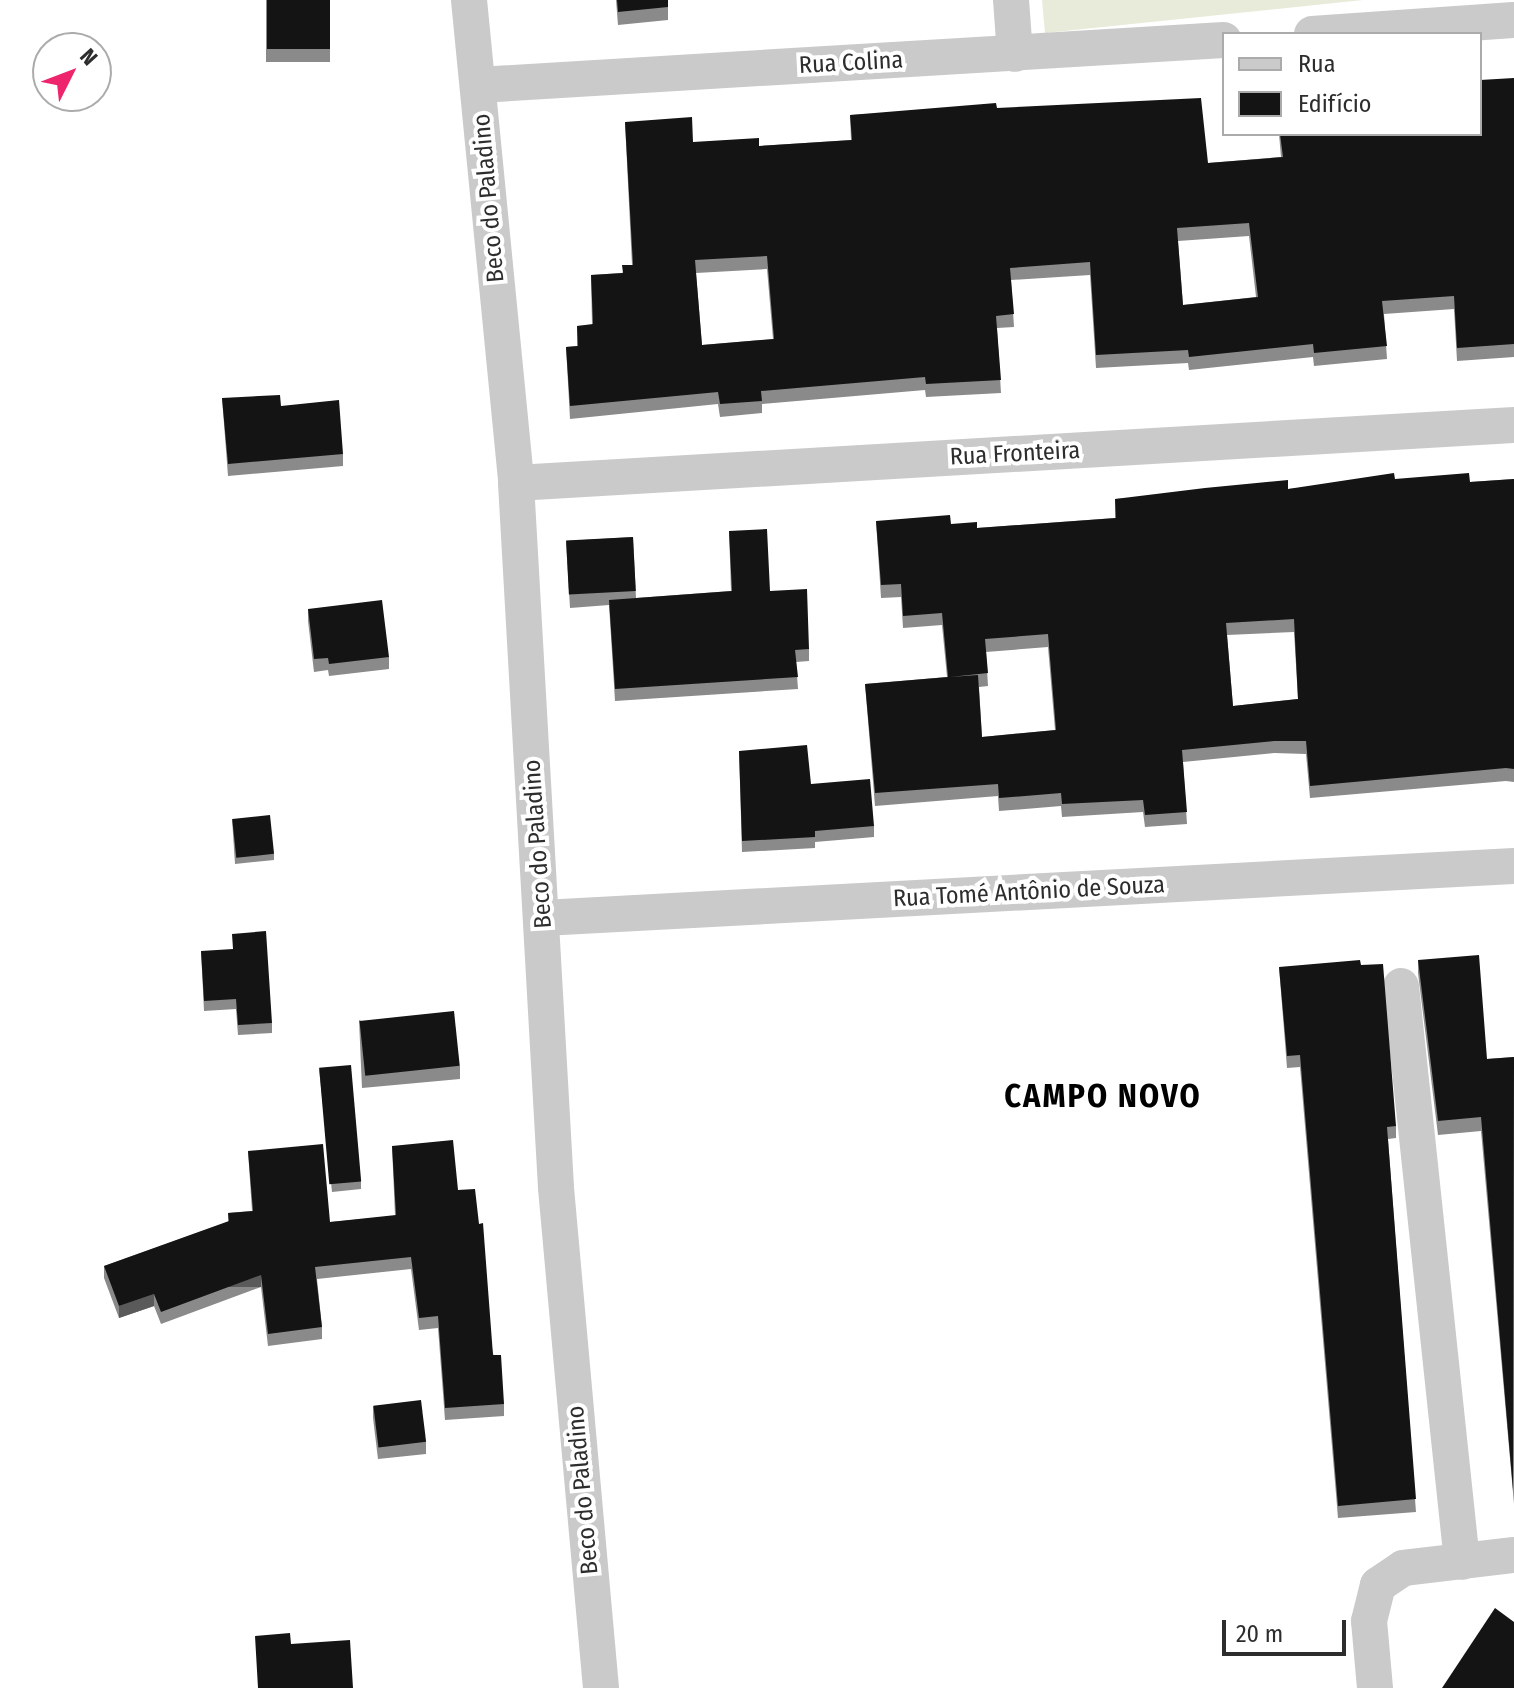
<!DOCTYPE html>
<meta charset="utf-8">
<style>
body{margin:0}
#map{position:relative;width:1514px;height:1688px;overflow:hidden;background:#fff;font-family:"Fira Sans Condensed",sans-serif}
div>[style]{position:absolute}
.green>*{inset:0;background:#e8ebd9}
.minor>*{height:36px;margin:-18px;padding:0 18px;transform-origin:18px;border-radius:18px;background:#cacaca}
.wall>*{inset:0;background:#8a8a8a;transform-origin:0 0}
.shaded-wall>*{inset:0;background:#5a5a5a;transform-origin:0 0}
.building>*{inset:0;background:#141414;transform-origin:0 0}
span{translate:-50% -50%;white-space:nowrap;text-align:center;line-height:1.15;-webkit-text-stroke:8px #fff;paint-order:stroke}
.street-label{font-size:24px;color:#2d2d2d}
.district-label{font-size:32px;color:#000;font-weight:700;letter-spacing:2px}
.legend{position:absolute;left:1222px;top:32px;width:260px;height:104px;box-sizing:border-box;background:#fff;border:2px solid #ababab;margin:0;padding:10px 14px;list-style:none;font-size:24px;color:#2d2d2d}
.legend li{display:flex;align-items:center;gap:16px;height:40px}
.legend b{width:40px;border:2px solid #ababab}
.north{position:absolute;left:32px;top:32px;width:80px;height:80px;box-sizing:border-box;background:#fff;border:2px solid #ababab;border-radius:50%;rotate:48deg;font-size:22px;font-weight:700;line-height:32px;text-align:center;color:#2d2d2d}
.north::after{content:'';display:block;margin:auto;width:28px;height:36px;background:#ee256d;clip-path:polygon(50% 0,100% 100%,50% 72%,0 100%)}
.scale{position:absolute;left:1222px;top:1620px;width:124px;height:36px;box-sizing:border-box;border:4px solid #2d2d2d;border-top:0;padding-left:10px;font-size:24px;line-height:28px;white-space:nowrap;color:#2d2d2d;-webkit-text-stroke:6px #fff;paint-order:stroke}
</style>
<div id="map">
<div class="green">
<div style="clip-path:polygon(1042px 0,1363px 0,1045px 33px)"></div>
</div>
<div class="minor">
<div style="left:469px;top:0;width:485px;rotate:84.4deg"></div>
<div style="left:516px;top:483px;width:706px;rotate:86.75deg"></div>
<div style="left:556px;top:1188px;width:502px;rotate:84.86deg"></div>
<div style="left:1011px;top:0;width:54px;rotate:85.8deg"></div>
<div style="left:1312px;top:34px;width:202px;rotate:-4deg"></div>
<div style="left:479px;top:85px;width:746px;rotate:-3.46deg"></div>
<div style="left:516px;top:483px;width:1000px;rotate:-3.33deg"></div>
<div style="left:543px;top:918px;width:972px;rotate:-3.07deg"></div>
<div style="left:1401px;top:986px;width:579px;rotate:83.95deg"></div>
<div style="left:1375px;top:1688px;width:67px;rotate:-95.1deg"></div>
<div style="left:1369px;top:1621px;width:37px;rotate:-76deg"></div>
<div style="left:1378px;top:1585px;width:30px;rotate:-34deg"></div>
<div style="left:1403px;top:1568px;width:112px;rotate:-6.7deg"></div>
</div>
<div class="wall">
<div style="left:266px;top:0;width:64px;height:62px"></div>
<div style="clip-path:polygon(616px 0,668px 0,668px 20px,618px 25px)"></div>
<div style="clip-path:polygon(evenodd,1514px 78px,1514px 357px,1457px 361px,1454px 309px,1384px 314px,1387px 359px,1314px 366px,1313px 357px,1189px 370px,1188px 363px,1096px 368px,1090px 275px,1011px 280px,1014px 327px,997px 328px,1001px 393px,926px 397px,925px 390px,762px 404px,762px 413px,720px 417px,718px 404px,570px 419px,566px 347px,577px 346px,577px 326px,592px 325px,591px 275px,622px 273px,632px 265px,625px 122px,693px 142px,759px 146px,851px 140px,850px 115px,997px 108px,1208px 163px,1281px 157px,1279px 134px,1480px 134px,1514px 78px,1249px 236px,1256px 297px,1183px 305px,1178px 241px,1249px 236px,1514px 78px,767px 269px,773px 339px,702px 345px,696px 273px,767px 269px)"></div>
<div style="clip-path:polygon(222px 398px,281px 406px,343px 454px,343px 466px,228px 476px)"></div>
<div style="clip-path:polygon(evenodd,1395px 479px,1470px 482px,1514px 479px,1514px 782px,1506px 781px,1310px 798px,1306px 754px,1274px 753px,1183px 762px,1187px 824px,1145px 827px,1143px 812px,1062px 817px,1061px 806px,999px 811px,998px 796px,875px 806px,865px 684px,947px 677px,942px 625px,903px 628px,901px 597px,881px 598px,876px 521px,951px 524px,977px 528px,1115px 518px,1115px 499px,1288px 489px,1395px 479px,1294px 632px,1298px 699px,1233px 706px,1227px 635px,1294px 632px,1395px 479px,1048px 647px,1055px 730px,982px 737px,979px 687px,988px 686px,986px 652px,1048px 647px)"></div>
<div style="clip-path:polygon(729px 531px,809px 649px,809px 661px,796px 662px,798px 689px,615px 701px,609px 605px,570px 608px,566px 541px,633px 537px,636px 598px,731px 591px)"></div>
<div style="clip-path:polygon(308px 609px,389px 657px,389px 669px,329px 676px,328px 670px,314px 672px,308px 621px)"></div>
<div style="clip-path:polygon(739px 751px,811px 784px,874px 826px,874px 837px,815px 842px,815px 848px,742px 852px)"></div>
<div style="clip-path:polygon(232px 819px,274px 854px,274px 860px,235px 864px)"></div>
<div style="clip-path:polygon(201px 951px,272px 1023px,272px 1033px,238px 1035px,236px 1009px,204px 1011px)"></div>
<div style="clip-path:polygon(1418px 960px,1487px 1059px,1514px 1057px,1514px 1504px,1481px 1131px,1438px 1135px,1418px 973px)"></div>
<div style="clip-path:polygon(1279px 967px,1396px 1126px,1396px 1138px,1388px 1139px,1416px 1512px,1338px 1518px,1300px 1067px,1287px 1068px)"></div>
<div style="clip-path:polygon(359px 1020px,460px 1066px,460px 1079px,362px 1088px)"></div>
<div style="clip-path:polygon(319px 1068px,361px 1182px,361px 1189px,332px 1192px)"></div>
<div style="clip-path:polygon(392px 1146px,458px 1190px,504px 1404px,504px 1416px,445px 1420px,438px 1328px,419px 1330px,411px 1269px,317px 1279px,322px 1327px,322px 1339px,268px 1346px,261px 1287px,161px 1324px,154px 1306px,119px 1318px,104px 1278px,104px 1266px,228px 1222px,228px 1213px,252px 1211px,248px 1151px,330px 1222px,395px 1216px)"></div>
<div style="clip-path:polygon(373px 1406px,426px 1442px,426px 1454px,378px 1459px,373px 1418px)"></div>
</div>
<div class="shaded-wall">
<div style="left:261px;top:1275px;width:12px;height:107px;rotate:90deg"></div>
<div style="clip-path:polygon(154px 1294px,154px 1306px,119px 1318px,119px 1306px)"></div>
</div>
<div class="building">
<div style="left:267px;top:0;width:63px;height:49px"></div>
<div style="clip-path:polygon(617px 0,668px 0,668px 7px,618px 12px)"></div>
<div style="clip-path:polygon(evenodd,1514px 78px,1514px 344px,1457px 348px,1454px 296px,1382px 301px,1387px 346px,1314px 353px,1313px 344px,1189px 357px,1188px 350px,1096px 355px,1090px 262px,1010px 268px,1014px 314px,996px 316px,1001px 380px,926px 384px,925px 377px,761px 391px,762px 401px,720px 404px,718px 392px,570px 406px,566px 347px,578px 346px,577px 326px,593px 324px,591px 275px,623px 273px,622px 265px,633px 265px,625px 122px,692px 117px,693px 142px,759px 138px,759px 146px,852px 140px,850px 115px,996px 103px,997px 108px,1201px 98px,1208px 163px,1283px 157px,1280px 134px,1480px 134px,1480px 80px,1514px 78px,1249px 223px,1258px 297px,1183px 305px,1177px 228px,1249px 223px,1514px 78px,767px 256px,774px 339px,702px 345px,695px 260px,767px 256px)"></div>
<div style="clip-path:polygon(280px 395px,281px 406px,339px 400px,343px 454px,228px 464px,222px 398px)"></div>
<div style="clip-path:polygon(evenodd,1394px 473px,1395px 479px,1469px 473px,1470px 482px,1514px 479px,1514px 769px,1506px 768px,1310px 786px,1306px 741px,1274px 741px,1182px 750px,1187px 812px,1145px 815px,1143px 800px,1062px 804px,1061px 793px,999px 798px,998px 784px,875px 793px,865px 684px,948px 677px,942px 613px,903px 616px,901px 584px,881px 585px,876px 521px,950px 515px,951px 524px,977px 522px,977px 528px,1116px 518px,1115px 499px,1205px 488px,1288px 480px,1288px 489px,1394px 473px,1294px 619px,1298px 699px,1233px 706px,1226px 623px,1294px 619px,1394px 473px,1048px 634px,1056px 730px,982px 737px,978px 675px,950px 677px,988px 673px,985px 639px,1048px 634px)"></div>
<div style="clip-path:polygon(767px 529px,770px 591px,807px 589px,809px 649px,795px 650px,798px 677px,615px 689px,609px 600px,732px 591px,729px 531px)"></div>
<div style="left:633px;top:537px;width:54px;height:67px;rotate:87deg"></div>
<div style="clip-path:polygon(382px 600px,389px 657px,329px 664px,328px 658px,314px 659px,308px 609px)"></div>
<div style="clip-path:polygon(807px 745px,811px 784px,870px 779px,874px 826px,815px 831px,815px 837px,742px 841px,739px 751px)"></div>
<div style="left:270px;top:815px;width:39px;height:38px;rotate:84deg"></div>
<div style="clip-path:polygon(266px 931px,272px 1023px,238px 1025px,236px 999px,204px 1001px,201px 951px,233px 949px,232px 934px)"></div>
<div style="clip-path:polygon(1479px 955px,1487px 1059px,1514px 1057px,1513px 1490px,1481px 1117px,1438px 1121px,1418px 960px)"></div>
<div style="clip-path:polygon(1360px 960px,1361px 965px,1383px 964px,1396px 1126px,1387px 1127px,1416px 1499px,1338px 1506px,1300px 1055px,1287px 1056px,1279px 967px)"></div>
<div style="left:454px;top:1011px;width:55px;height:95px;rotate:84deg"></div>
<div style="left:351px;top:1065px;width:117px;height:32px;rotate:85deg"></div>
<div style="clip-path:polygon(453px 1140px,458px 1190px,475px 1189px,479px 1224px,483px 1223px,493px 1355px,501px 1355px,504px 1404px,445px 1408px,438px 1316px,419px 1318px,411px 1257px,315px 1267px,322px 1327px,268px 1334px,261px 1275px,161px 1312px,154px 1294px,119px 1306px,104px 1266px,229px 1221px,228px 1213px,253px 1211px,248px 1151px,323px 1144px,330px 1222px,396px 1215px,392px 1146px)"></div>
<div style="left:421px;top:1400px;width:42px;height:48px;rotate:83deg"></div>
<div style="clip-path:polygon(1495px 1608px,1514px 1622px,1514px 1688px,1442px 1688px)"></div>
<div style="clip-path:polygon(290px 1633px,291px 1644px,350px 1640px,353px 1688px,258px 1688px,255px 1636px)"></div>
</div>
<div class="street-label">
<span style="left:851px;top:63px;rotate:-3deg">Rua Colina</span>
<span style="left:489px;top:198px;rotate:-95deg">Beco do Paladino</span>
<span style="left:1015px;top:454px;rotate:-3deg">Rua Fronteira</span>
<span style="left:538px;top:844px;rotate:-94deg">Beco do Paladino</span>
<span style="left:1029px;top:892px;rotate:-3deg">Rua Tomé Antônio de Souza</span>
<span style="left:583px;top:1490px;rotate:-95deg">Beco do Paladino</span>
</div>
<div class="district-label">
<span style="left:1103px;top:1096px">CAMPO NOVO</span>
</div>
<ul class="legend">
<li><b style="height:10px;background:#cacaca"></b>Rua</li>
<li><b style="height:22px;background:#141414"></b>Edifício</li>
</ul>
<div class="north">N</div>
<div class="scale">20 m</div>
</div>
